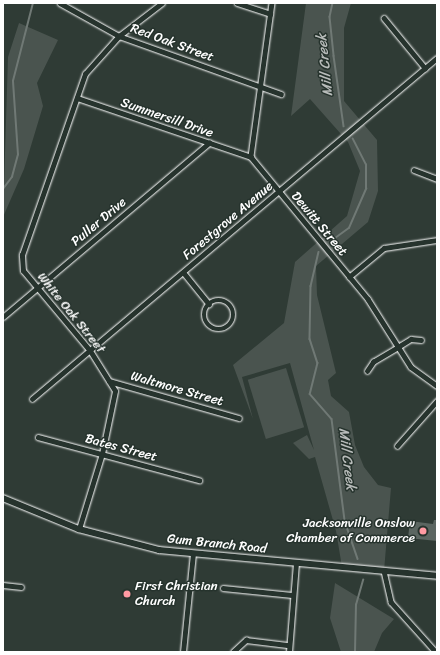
<!DOCTYPE html>
<style>
body{margin:0}
#map{position:relative;width:440px;height:655px;overflow:hidden;background:#2f3b35;font-family:Sriracha,sans-serif}
div>[style]{position:absolute}
.green>*{inset:0;background:#4a544f;transform-origin:0 0}
.stream>*{height:1.5px;margin:-0.75px;padding:0 0.75px;transform-origin:0.75px;border-radius:0.75px;background:#707975}
.building>*{inset:0;background:#5b6661}
.roads{filter:drop-shadow(0 0 1px #fff) drop-shadow(0 0 1px #fff)}
.minor>*{height:4.5px;margin:-2.25px;padding:0 2.25px;transform-origin:2.25px;border-radius:2.25px;background:#26332d}
.minor>.ring{margin:-2.25px;padding:0;box-sizing:content-box;background:none;border:4.5px solid #26332d;border-radius:50%}
.major>*{height:5.5px;margin:-2.75px;padding:0 2.75px;transform-origin:2.75px;border-radius:2.75px;background:#26332d}
.dots>*{width:11px;height:11px;translate:-50% -50%;box-sizing:border-box;border:2px solid #26332d;border-radius:50%}
span{translate:-50% -50%;white-space:nowrap;text-align:center;line-height:1.15;-webkit-text-stroke:3px #26332d;paint-order:stroke}
.street-label{font-size:13px;color:#fff}
.poi-label{font-size:13px;color:#fff}
.right{translate:-100% -50%;text-align:right}
.left{translate:0 -50%;text-align:left}
.water-label{font-size:14px;color:#b8bcba;font-style:italic}
.frame{position:absolute;inset:0;border:4px solid #fff;pointer-events:none}
</style>
<div id="map">
<div class="green">
<div style="clip-path:polygon(306px 3px,351px 3px,344px 28px,344px 101px,377px 140px,378px 191px,368px 222px,316px 266px,317px 295px,336px 373px,328px 380px,331px 396px,349px 412px,355px 445px,364px 467px,378px 485px,391px 488px,384px 571px,342px 567px,336px 531px,315px 457px,309px 459px,293px 443px,307px 435px,314px 450px,290px 363px,242px 377px,253px 419px,233px 365px,284px 323px,295px 262px,347px 216px,360px 171px,348px 142px,310px 99px,291px 116px)"></div>
<div style="clip-path:polygon(19px 23px,58px 40px,37px 83px,43px 106px,24px 169px,3px 217px,8px 57px)"></div>
<div style="left:286px;top:368px;width:62px;height:40px;rotate:73deg"></div>
<div style="clip-path:polygon(335px 583px,394px 619px,382px 633px,374px 652px,341px 652px,330px 618px)"></div>
</div>
<div class="stream">
<div style="left:333px;top:3px;width:14px;rotate:102deg"></div>
<div style="left:330px;top:17px;width:39px;rotate:84deg"></div>
<div style="left:334px;top:56px;width:71px;rotate:81.9deg"></div>
<div style="left:3px;top:189px;width:15px;rotate:-53deg"></div>
<div style="left:12px;top:177px;width:23px;rotate:-75deg"></div>
<div style="left:18px;top:155px;width:74px;rotate:-93.9deg"></div>
<div style="left:13px;top:81px;width:81px;rotate:-75.6deg"></div>
<div style="left:331px;top:241px;width:22px;rotate:-36deg"></div>
<div style="left:349px;top:228px;width:43px;rotate:-66.4deg"></div>
<div style="left:366px;top:189px;width:24px;rotate:-90deg"></div>
<div style="left:366px;top:165px;width:29px;rotate:-117deg"></div>
<div style="left:319px;top:252px;width:35px;rotate:103deg"></div>
<div style="left:311px;top:286px;width:53px;rotate:91.1deg"></div>
<div style="left:310px;top:339px;width:25px;rotate:72deg"></div>
<div style="left:318px;top:363px;width:32px;rotate:104deg"></div>
<div style="left:310px;top:394px;width:33px;rotate:49deg"></div>
<div style="left:332px;top:419px;width:103px;rotate:82.7deg"></div>
<div style="left:345px;top:521px;width:40px;rotate:71.1deg"></div>
<div style="left:355px;top:652px;width:47px;rotate:-88.8deg"></div>
<div style="left:356px;top:605px;width:26px;rotate:-74deg"></div>
</div>
<div class="building">
<div style="clip-path:polygon(434px 520px,437px 520px,437px 541px,408px 538px,410px 521px,433px 524px)"></div>
</div>
<div class="roads">
<div class="minor">
<div style="left:60px;top:3px;width:68px;rotate:29.2deg"></div>
<div style="left:119px;top:36px;width:172px;rotate:19.7deg"></div>
<div style="left:237px;top:3px;width:35px;rotate:18deg"></div>
<div style="left:272px;top:3px;width:155px;rotate:97.8deg"></div>
<div style="left:251px;top:157px;width:184px;rotate:50.5deg"></div>
<div style="left:368px;top:299px;width:80px;rotate:57.7deg"></div>
<div style="left:411px;top:367px;width:32px;rotate:36deg"></div>
<div style="left:384px;top:18px;width:65px;rotate:50.6deg"></div>
<div style="left:77px;top:98px;width:184px;rotate:18.7deg"></div>
<div style="left:414px;top:170px;width:25px;rotate:21deg"></div>
<div style="left:184px;top:273px;width:40px;rotate:51deg"></div>
<div style="left:349px;top:277px;width:45px;rotate:-39.6deg"></div>
<div style="left:384px;top:248px;width:54px;rotate:-8.6deg"></div>
<div class="ring" style="left:204px;top:300px;width:25.5px;height:25.5px"></div>
<div style="left:3px;top:317px;width:270px;rotate:-40.2deg"></div>
<div style="left:367px;top:371px;width:11px;rotate:-56deg"></div>
<div style="left:373px;top:362px;width:29px;rotate:-31deg"></div>
<div style="left:398px;top:347px;width:15px;rotate:-32deg"></div>
<div style="left:411px;top:339px;width:10px;rotate:6deg"></div>
<div style="left:109px;top:381px;width:135px;rotate:15.9deg"></div>
<div style="left:32px;top:399px;width:529px;rotate:-40.1deg"></div>
<div style="left:38px;top:437px;width:167px;rotate:15deg"></div>
<div style="left:397px;top:446px;width:60px;rotate:-48.4deg"></div>
<div style="left:79px;top:529px;width:78px;rotate:-73deg"></div>
<div style="left:102px;top:454px;width:64px;rotate:-78.3deg"></div>
<div style="left:115px;top:391px;width:47px;rotate:-122deg"></div>
<div style="left:90px;top:351px;width:104px;rotate:-129.9deg"></div>
<div style="left:23px;top:271px;width:16px;rotate:-94deg"></div>
<div style="left:22px;top:255px;width:192px;rotate:-70.8deg"></div>
<div style="left:85px;top:74px;width:51px;rotate:-48.2deg"></div>
<div style="left:119px;top:36px;width:54px;rotate:-37.5deg"></div>
<div style="left:384px;top:571px;width:32px;rotate:77deg"></div>
<div style="left:391px;top:602px;width:67px;rotate:48deg"></div>
<div style="left:3px;top:585px;width:18px;rotate:6deg"></div>
<div style="left:223px;top:588px;width:69px;rotate:5.8deg"></div>
<div style="left:183px;top:652px;width:99px;rotate:-84.2deg"></div>
<div style="left:233px;top:652px;width:18px;rotate:-43deg"></div>
<div style="left:246px;top:640px;width:41px;rotate:7deg"></div>
<div style="left:289px;top:652px;width:89px;rotate:-85.5deg"></div>
</div>
<div class="major">
<div style="left:3px;top:498px;width:82px;rotate:22.2deg"></div>
<div style="left:79px;top:529px;width:83px;rotate:14.7deg"></div>
<div style="left:159px;top:550px;width:279px;rotate:5.3deg"></div>
</div>
</div>
<div class="dots">
<div style="left:423px;top:531px;background:#ff9aa2"></div>
<div style="left:127px;top:594px;background:#ff9aa2"></div>
</div>
<div class="street-label">
<span style="left:172px;top:43px;rotate:20deg">Red Oak Street</span>
<span style="left:167px;top:118px;rotate:19deg">Summersill Drive</span>
<span style="left:228px;top:221px;rotate:-40deg">Forestgrove Avenue</span>
<span style="left:99px;top:222px;rotate:-40deg">Puller Drive</span>
<span style="left:319px;top:224px;rotate:50deg">Dewitt Street</span>
<span style="left:71px;top:313px;rotate:51deg">White Oak Street</span>
<span style="left:177px;top:389px;rotate:16deg">Waltmore Street</span>
<span style="left:121px;top:448px;rotate:15deg">Bates Street</span>
<span style="left:217px;top:544px;rotate:6deg">Gum Branch Road</span>
</div>
<div class="poi-label">
<span class="right" style="left:415px;top:531px">Jacksonville Onslow<br>Chamber of Commerce</span>
<span class="left" style="left:135px;top:594px">First Christian<br>Church</span>
</div>
<div class="water-label">
<span style="left:325px;top:65px;rotate:-96deg">Mill Creek</span>
<span style="left:347px;top:459px;rotate:83deg">Mill Creek</span>
</div>
<div class="frame"></div>
</div>
